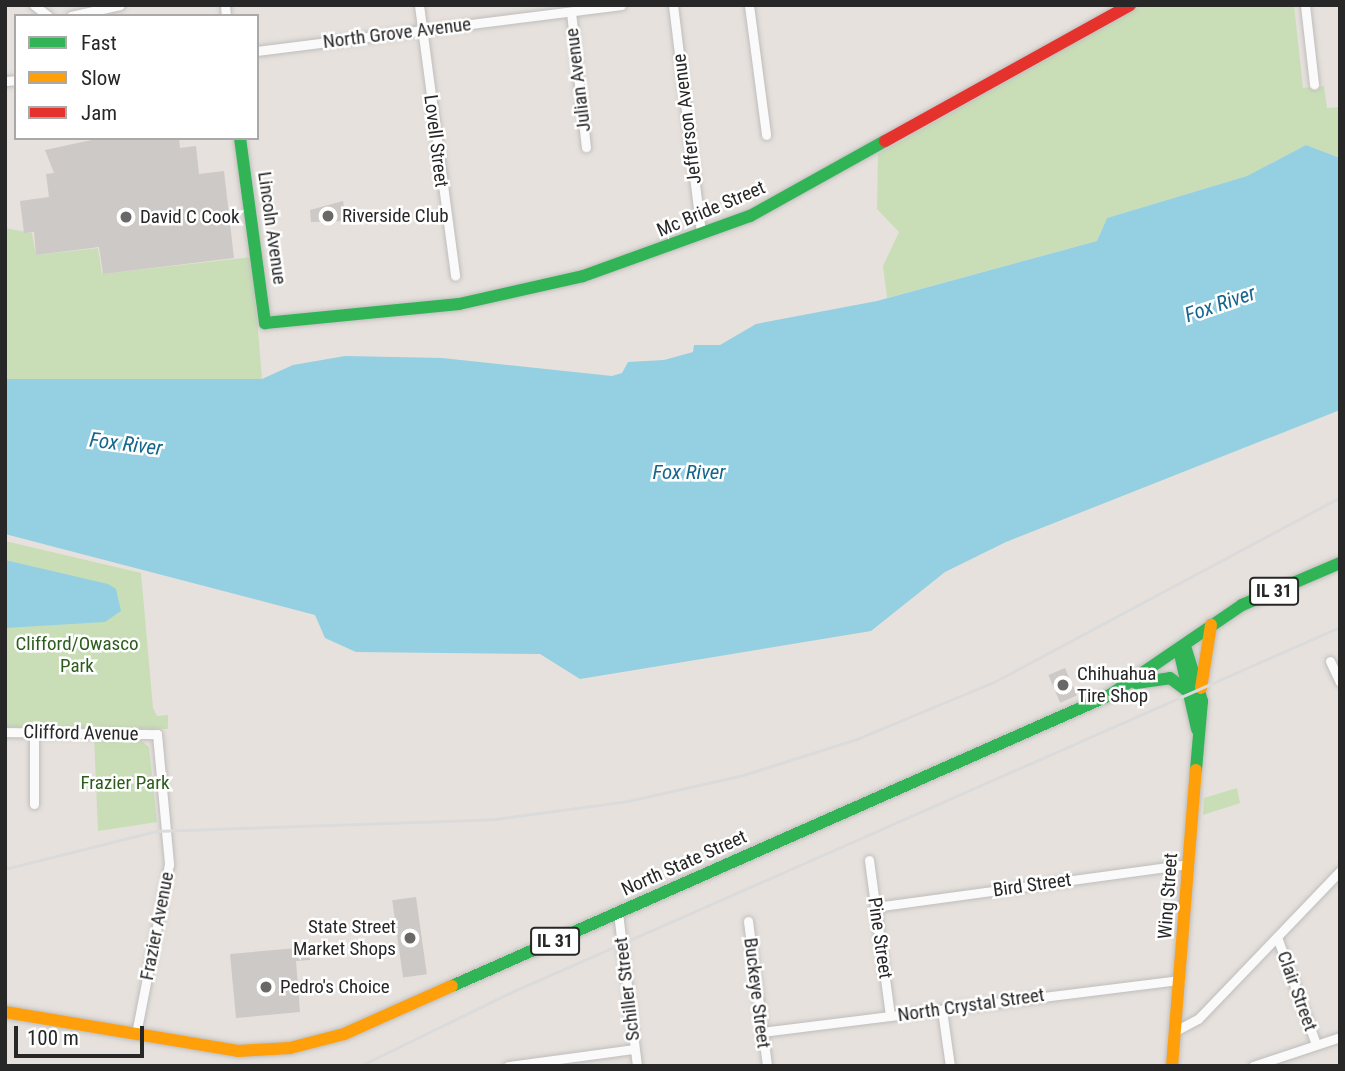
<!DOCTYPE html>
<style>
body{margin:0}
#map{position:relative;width:1345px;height:1071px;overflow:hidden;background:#e6e1dc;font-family:"Roboto Condensed",sans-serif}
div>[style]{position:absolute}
.green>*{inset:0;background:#c9deb7}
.water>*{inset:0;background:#94d0e2}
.building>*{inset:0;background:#ccc9c6;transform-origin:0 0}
.roads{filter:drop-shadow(0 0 2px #bfbdbd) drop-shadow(0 0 2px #bfbdbd)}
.street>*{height:9px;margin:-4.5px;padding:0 4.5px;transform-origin:4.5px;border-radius:4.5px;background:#fbfafa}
.fast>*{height:12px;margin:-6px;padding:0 6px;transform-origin:6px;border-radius:6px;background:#30b455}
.slow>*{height:12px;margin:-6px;padding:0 6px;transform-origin:6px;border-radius:6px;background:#ff9f0a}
.jam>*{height:12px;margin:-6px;padding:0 6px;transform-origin:6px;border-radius:6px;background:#e5322d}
.rail>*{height:2.5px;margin:-1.25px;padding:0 1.25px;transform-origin:1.25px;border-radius:1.25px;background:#dcdbdc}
.dots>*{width:19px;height:19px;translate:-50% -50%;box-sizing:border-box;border:4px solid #fff;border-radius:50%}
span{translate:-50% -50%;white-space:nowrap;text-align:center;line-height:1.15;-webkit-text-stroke:5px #fff;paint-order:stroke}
.shield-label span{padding:2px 5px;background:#fff;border:2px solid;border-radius:5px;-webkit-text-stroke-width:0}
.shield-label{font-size:18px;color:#272727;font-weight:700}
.street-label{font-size:19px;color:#272727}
.poi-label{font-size:19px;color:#272727}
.left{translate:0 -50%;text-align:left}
.right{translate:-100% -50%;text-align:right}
.park-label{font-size:19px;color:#2c5d1d}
.water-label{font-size:21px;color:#16668c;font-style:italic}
.frame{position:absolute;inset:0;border:7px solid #272727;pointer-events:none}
.legend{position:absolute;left:14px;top:14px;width:245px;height:126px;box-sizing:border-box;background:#fff;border:2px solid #a9a9a9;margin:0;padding:9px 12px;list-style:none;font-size:21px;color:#272727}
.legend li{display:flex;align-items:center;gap:14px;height:35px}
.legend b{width:35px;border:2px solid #a9a9a9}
.scale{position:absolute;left:14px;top:1026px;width:130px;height:32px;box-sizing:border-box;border:4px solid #272727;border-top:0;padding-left:9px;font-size:21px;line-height:24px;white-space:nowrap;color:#272727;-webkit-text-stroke:5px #fff;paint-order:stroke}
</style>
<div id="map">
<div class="green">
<div style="clip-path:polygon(1141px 5px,1294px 5px,1303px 88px,1324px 86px,1327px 108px,1340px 107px,1340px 158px,1306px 145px,1247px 176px,1107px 218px,1097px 241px,887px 298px,883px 266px,899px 232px,877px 209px,878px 154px)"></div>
<div style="clip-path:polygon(5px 228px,32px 233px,36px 255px,98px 248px,102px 274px,252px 257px,262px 379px,5px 379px)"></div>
<div style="clip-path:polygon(5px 541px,141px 573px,153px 708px,157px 716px,168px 715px,168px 729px,5px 727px)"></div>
<div style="clip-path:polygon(94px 736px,135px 736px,149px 747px,157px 822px,98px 831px)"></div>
<div style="clip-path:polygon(1237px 788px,1240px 803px,1203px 815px,1204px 798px)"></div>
</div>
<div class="water">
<div style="clip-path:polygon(1306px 145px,1340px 158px,1340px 410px,1006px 542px,945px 572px,871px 631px,580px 679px,540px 654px,356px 652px,325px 638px,315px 615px,5px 534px,5px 379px,262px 379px,293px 365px,345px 356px,442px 358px,612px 376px,622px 373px,628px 362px,664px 360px,693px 352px,694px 345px,720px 345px,756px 324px,877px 301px,1097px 241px,1107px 218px,1247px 176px)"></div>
<div style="clip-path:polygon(5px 560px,108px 584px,116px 589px,121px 611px,105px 622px,5px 628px)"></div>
</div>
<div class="building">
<div style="clip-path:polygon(101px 138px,179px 138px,180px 148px,196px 146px,199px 174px,224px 171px,234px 258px,103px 274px,99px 247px,36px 255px,34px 232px,24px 233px,20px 201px,49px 197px,46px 174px,54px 173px,45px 150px)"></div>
<div style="clip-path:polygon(343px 201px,346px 221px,311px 222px,310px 210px)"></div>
<div style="left:1065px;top:668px;width:30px;height:18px;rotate:67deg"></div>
<div style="left:416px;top:897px;width:78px;height:24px;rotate:82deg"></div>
<div style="clip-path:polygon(309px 947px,310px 960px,296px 961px,300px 1012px,236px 1018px,230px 954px)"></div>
</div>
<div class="roads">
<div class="street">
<div style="left:34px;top:5px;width:18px;rotate:38deg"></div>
<div style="left:225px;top:5px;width:11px;rotate:85deg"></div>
<div style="left:419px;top:5px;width:273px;rotate:82.4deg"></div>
<div style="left:673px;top:5px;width:230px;rotate:83deg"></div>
<div style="left:749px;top:5px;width:131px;rotate:82.5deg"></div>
<div style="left:1305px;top:5px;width:80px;rotate:83.5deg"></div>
<div style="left:571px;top:12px;width:136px;rotate:83.7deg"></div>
<div style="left:71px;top:16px;width:50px;rotate:-12.7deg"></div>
<div style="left:257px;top:51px;width:367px;rotate:-7.2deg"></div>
<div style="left:5px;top:81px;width:11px;rotate:-5deg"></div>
<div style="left:1330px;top:661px;width:23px;rotate:65deg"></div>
<div style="left:5px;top:732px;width:152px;rotate:0.8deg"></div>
<div style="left:157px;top:734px;width:131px;rotate:84.7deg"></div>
<div style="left:169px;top:864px;width:172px;rotate:101deg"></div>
<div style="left:34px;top:804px;width:72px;rotate:-90deg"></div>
<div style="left:869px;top:860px;width:157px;rotate:82.3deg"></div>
<div style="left:875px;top:907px;width:317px;rotate:-7.8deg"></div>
<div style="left:618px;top:913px;width:154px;rotate:82.9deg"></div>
<div style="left:748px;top:921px;width:146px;rotate:82.5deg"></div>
<div style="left:1277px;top:937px;width:114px;rotate:70deg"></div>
<div style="left:942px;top:1010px;width:57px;rotate:81.9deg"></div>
<div style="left:1177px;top:1030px;width:24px;rotate:-28deg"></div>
<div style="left:1198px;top:1019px;width:205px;rotate:-46.2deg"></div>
<div style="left:762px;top:1032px;width:421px;rotate:-7.1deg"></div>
<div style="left:508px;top:1066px;width:127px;rotate:-7.7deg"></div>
<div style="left:1253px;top:1066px;width:92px;rotate:-18.4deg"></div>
</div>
<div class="fast">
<div style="left:240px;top:138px;width:187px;rotate:82.3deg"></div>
<div style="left:265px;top:323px;width:195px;rotate:-5.6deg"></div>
<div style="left:459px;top:304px;width:127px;rotate:-12.7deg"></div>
<div style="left:583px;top:276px;width:177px;rotate:-19.8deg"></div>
<div style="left:750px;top:216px;width:154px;rotate:-29.1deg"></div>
<div style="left:1185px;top:646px;width:58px;rotate:72.8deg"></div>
<div style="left:1202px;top:701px;width:69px;rotate:95deg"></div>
<div style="left:1180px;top:654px;width:77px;rotate:77.2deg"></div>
<div style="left:1136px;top:683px;width:34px;rotate:-8deg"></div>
<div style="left:1170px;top:678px;width:25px;rotate:37deg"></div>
<div style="left:452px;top:986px;width:719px;rotate:-23.86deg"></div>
<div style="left:1110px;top:695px;width:160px;rotate:-34.3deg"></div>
<div style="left:1242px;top:605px;width:107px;rotate:-23.2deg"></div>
</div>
<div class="slow">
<div style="left:1201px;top:688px;width:64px;rotate:-81deg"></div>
<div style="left:5px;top:1012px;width:236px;rotate:9.5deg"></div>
<div style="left:238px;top:1051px;width:52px;rotate:-3.3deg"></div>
<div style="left:290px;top:1048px;width:56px;rotate:-14.5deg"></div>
<div style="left:344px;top:1034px;width:118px;rotate:-24deg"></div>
<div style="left:1172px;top:1066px;width:297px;rotate:-85.4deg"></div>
</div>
<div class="jam">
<div style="left:885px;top:141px;width:280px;rotate:-29deg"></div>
</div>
</div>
<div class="rail">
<div style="left:5px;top:869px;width:156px;rotate:-14.1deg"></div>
<div style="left:156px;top:831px;width:339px;rotate:-2deg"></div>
<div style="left:495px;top:819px;width:134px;rotate:-7.7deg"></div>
<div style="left:628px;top:801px;width:118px;rotate:-12.7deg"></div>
<div style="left:743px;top:775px;width:120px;rotate:-17.5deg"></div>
<div style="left:857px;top:739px;width:148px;rotate:-22.6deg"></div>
<div style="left:994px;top:682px;width:392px;rotate:-28.1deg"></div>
<div style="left:360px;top:1066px;width:169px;rotate:-26deg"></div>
<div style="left:512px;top:992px;width:905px;rotate:-23.79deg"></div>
</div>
<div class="dots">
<div style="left:328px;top:216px;background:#6a6866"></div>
<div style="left:126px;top:217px;background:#6a6866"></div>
<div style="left:1063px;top:685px;background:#6a6866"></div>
<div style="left:410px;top:938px;background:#6a6866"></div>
<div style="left:266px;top:987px;background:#6a6866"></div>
</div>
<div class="shield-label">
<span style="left:1274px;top:591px">IL 31</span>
<span style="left:555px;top:941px">IL 31</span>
</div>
<div class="street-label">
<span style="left:397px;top:33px;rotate:-7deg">North Grove Avenue</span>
<span style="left:578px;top:80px;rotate:-97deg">Julian Avenue</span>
<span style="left:687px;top:119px;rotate:-97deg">Jefferson Avenue</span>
<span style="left:436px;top:141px;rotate:83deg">Lovell Street</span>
<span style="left:711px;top:209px;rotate:-23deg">Mc Bride Street</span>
<span style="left:272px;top:228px;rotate:82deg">Lincoln Avenue</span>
<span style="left:81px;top:733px;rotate:1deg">Clifford Avenue</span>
<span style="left:684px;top:863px;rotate:-24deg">North State Street</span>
<span style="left:1032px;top:885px;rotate:-8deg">Bird Street</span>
<span style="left:1168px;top:896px;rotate:-86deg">Wing Street</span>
<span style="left:157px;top:926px;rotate:-79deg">Frazier Avenue</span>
<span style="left:880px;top:938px;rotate:82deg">Pine Street</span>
<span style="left:627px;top:989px;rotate:-97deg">Schiller Street</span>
<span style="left:1297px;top:991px;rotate:70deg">Clair Street</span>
<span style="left:757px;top:993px;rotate:83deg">Buckeye Street</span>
<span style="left:971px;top:1005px;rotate:-8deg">North Crystal Street</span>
</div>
<div class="poi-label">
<span class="left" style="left:342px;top:216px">Riverside Club</span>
<span class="left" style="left:140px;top:217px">David C Cook</span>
<span class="left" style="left:1077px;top:685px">Chihuahua<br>Tire Shop</span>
<span class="right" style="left:396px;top:938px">State Street<br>Market Shops</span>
<span class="left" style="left:280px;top:987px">Pedro's Choice</span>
</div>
<div class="park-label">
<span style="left:77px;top:655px">Clifford/Owasco<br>Park</span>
<span style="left:125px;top:783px">Frazier Park</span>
</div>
<div class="water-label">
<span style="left:1220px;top:304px;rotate:-19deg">Fox River</span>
<span style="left:126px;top:444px;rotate:7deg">Fox River</span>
<span style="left:689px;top:472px">Fox River</span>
</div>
<div class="frame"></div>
<ul class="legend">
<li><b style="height:9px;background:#30b455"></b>Fast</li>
<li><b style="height:9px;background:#ff9f0a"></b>Slow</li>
<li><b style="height:9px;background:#e5322d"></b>Jam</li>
</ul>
<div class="scale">100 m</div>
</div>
